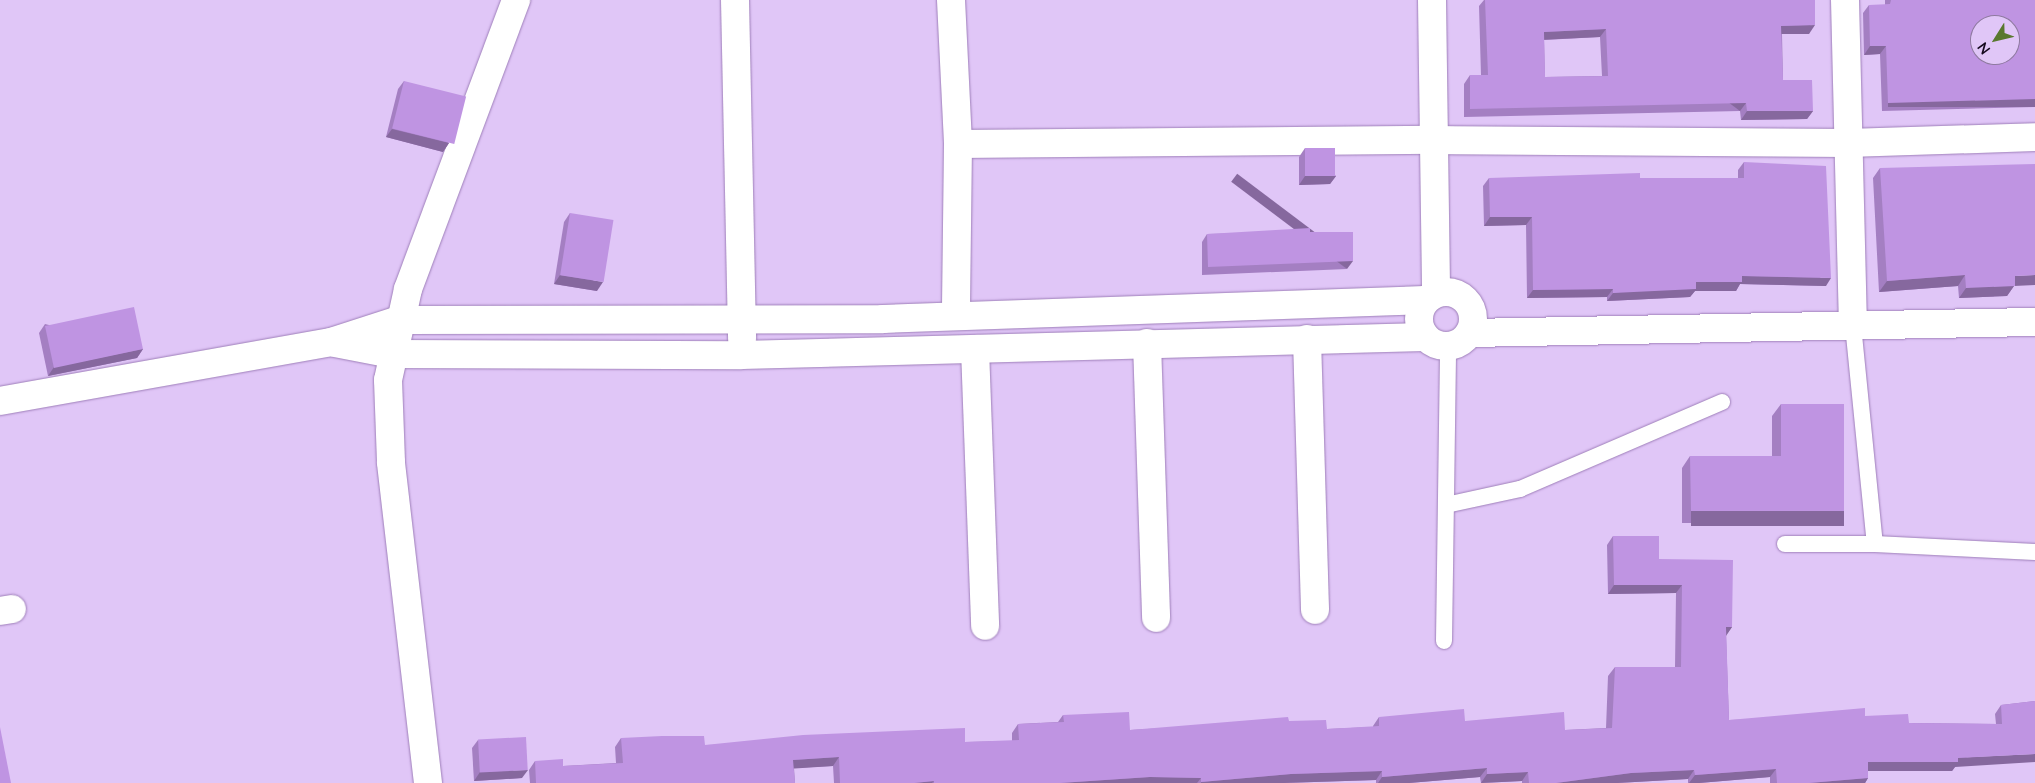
<!DOCTYPE html>
<style>
body{margin:0}
#map{position:relative;width:2035px;height:783px;overflow:hidden;background:#e0c6f7;font-family:Lato,sans-serif}
div>[style]{position:absolute}
.roads{filter:drop-shadow(0 0 1px #9e7fb9) drop-shadow(0 0 1px #9e7fb9)}
.service>*{height:16px;margin:-8px;padding:0 8px;transform-origin:8px;border-radius:8px;background:#fff}
.minor>*{height:28px;margin:-14px;padding:0 14px;transform-origin:14px;border-radius:14px;background:#fff}
.minor>.ring{margin:-14px;padding:0;box-sizing:content-box;background:none;border:28px solid #fff;border-radius:50%}
.wall>*{inset:0;background:#a47fc2}
.shaded-wall>*{inset:0;background:#86689e;transform-origin:0 0}
.building>*{inset:0;background:#bf94e2;transform-origin:0 0}
span{translate:-50% -50%;white-space:nowrap;text-align:center;line-height:1.15;-webkit-text-stroke:4px #e0c6f7;paint-order:stroke}
.north{position:absolute;left:1970px;top:15px;width:50px;height:50px;box-sizing:border-box;background:#e0c6f7;border:1px solid #8f7aa0;border-radius:50%;rotate:234deg;font-size:14px;font-weight:700;line-height:20px;text-align:center;color:#15091e}
.north::after{content:'';display:block;margin:auto;width:18px;height:22px;background:#59782e;clip-path:polygon(50% 0,100% 100%,50% 72%,0 100%)}
</style>
<div id="map">
<div class="roads">
<div class="service">
<div style="left:1853px;top:325px;width:220px;rotate:84.3deg"></div>
<div style="left:1875px;top:544px;width:160px;rotate:2.9deg"></div>
<div style="left:1446px;top:505px;width:76px;rotate:-12.2deg"></div>
<div style="left:1520px;top:489px;width:220px;rotate:-23.3deg"></div>
<div style="left:1785px;top:544px;width:90px"></div>
<div style="left:1444px;top:641px;width:294px;rotate:-89.2deg"></div>
</div>
<div class="minor">
<div style="left:735px;top:0;width:339px;rotate:88.8deg"></div>
<div style="left:951px;top:0;width:144px;rotate:87.2deg"></div>
<div style="left:958px;top:144px;width:172px;rotate:90.7deg"></div>
<div style="left:1432px;top:0;width:293px;rotate:89.2deg"></div>
<div style="left:1845px;top:0;width:325px;rotate:88.6deg"></div>
<div style="left:958px;top:144px;width:477px;rotate:-0.5deg"></div>
<div style="left:1435px;top:140px;width:413px;rotate:0.4deg"></div>
<div style="left:1848px;top:143px;width:187px;rotate:-1.8deg"></div>
<div class="ring" style="left:1419px;top:292px;width:26px;height:26px"></div>
<div style="left:1470px;top:333px;width:565px;rotate:-1.12deg"></div>
<div style="left:1307px;top:339px;width:271px;rotate:88.3deg"></div>
<div style="left:335px;top:343px;width:58px;rotate:10.9deg"></div>
<div style="left:392px;top:354px;width:349px;rotate:0.2deg"></div>
<div style="left:741px;top:355px;width:684px;rotate:-1.51deg"></div>
<div style="left:1147px;top:343px;width:275px;rotate:88.1deg"></div>
<div style="left:975px;top:349px;width:277px;rotate:87.9deg"></div>
<div style="left:0;top:401px;width:336px;rotate:-10.1deg"></div>
<div style="left:331px;top:342px;width:71px;rotate:-17.9deg"></div>
<div style="left:399px;top:320px;width:484px;rotate:-0.1deg"></div>
<div style="left:883px;top:319px;width:542px;rotate:-2.01deg"></div>
<div style="left:0;top:611px;width:12px;rotate:-9deg"></div>
<div style="left:428px;top:783px;width:323px;rotate:-96.6deg"></div>
<div style="left:391px;top:462px;width:82px;rotate:-92.1deg"></div>
<div style="left:388px;top:380px;width:93px;rotate:-77.6deg"></div>
<div style="left:408px;top:289px;width:309px;rotate:-69.5deg"></div>
</div>
</div>
<div class="wall">
<div style="clip-path:polygon(evenodd,1484px 0,1815px 0,1809px 34px,1782px 34px,1783px 80px,1813px 111px,1807px 119px,1741px 120px,1740px 111px,1464px 117px,1464px 84px,1470px 75px,1481px 75px,1479px 6px,1484px 0,1600px 37px,1602px 76px,1545px 77px,1544px 40px,1600px 37px)"></div>
<div style="clip-path:polygon(1885px 0,2035px 0,2035px 107px,1882px 111px,1880px 54px,1864px 55px,1863px 13px,1869px 5px,1885px 5px)"></div>
<div style="clip-path:polygon(404px 81px,449px 143px,443px 152px,386px 137px,398px 89px)"></div>
<div style="clip-path:polygon(1305px 148px,1336px 176px,1330px 184px,1299px 185px,1299px 157px)"></div>
<div style="clip-path:polygon(1744px 162px,1826px 286px,1740px 284px,1736px 291px,1695px 291px,1690px 297px,1607px 301px,1607px 297px,1527px 298px,1526px 225px,1484px 226px,1483px 186px,1489px 178px,1738px 178px,1738px 170px)"></div>
<div style="clip-path:polygon(1880px 168px,2014px 286px,2007px 296px,1959px 298px,1958px 286px,1879px 292px,1873px 178px)"></div>
<div style="clip-path:polygon(570px 213px,597px 291px,554px 284px,564px 222px)"></div>
<div style="clip-path:polygon(1310px 232px,1347px 269px,1202px 275px,1202px 242px,1207px 234px)"></div>
<div style="clip-path:polygon(45px 324px,143px 349px,137px 358px,48px 376px,39px 333px)"></div>
<div style="clip-path:polygon(1781px 404px,1836px 523px,1682px 523px,1682px 468px,1690px 456px,1772px 456px,1772px 416px)"></div>
<div style="clip-path:polygon(1613px 536px,1659px 559px,1732px 627px,1726px 635px,1729px 720px,1865px 716px,1909px 723px,1996px 724px,1995px 714px,2001px 705px,2035px 701px,1955px 767px,1952px 771px,1868px 771px,1868px 778px,1865px 783px,1770px 783px,1770px 777px,1699px 783px,1688px 783px,1688px 779px,1617px 783px,1522px 783px,1522px 781px,1481px 783px,1480px 777px,1409px 783px,1376px 783px,1376px 780px,1283px 783px,834px 783px,833px 766px,794px 768px,795px 783px,530px 783px,529px 770px,535px 761px,563px 766px,616px 763px,615px 747px,621px 738px,705px 745px,965px 742px,1012px 741px,1012px 733px,1018px 724px,1058px 722px,1063px 715px,1130px 730px,1289px 721px,1327px 729px,1373px 727px,1373px 726px,1379px 717px,1465px 721px,1565px 730px,1606px 728px,1608px 676px,1615px 667px,1675px 667px,1676px 593px,1608px 594px,1607px 545px)"></div>
<div style="clip-path:polygon(478px 740px,522px 778px,474px 781px,472px 748px)"></div>
</div>
<div class="shaded-wall">
<div style="clip-path:polygon(1815px 25px,1809px 34px,1775px 34px,1781px 26px)"></div>
<div style="clip-path:polygon(1606px 29px,1600px 37px,1538px 40px,1544px 32px)"></div>
<div style="clip-path:polygon(1870px 46px,1886px 46px,1880px 54px,1864px 55px)"></div>
<div style="left:2035px;top:99px;width:8px;height:147px;rotate:90deg"></div>
<div style="left:1746px;top:103px;width:10px;height:276px;rotate:127deg"></div>
<div style="clip-path:polygon(1747px 111px,1813px 111px,1807px 119px,1741px 120px)"></div>
<div style="clip-path:polygon(392px 129px,449px 143px,443px 152px,386px 137px)"></div>
<div style="clip-path:polygon(1305px 176px,1336px 176px,1330px 184px,1299px 185px)"></div>
<div style="clip-path:polygon(1490px 217px,1532px 217px,1526px 225px,1484px 226px)"></div>
<div style="left:1353px;top:261px;width:10px;height:145px;rotate:127deg"></div>
<div style="clip-path:polygon(560px 275px,603px 282px,597px 291px,554px 284px)"></div>
<div style="clip-path:polygon(1965px 275px,1958px 286px,1879px 292px,1887px 281px)"></div>
<div style="clip-path:polygon(2035px 275px,2035px 285px,2014px 286px,2007px 296px,1959px 298px,1966px 288px,2015px 276px)"></div>
<div style="clip-path:polygon(1742px 276px,1831px 278px,1826px 286px,1740px 284px,1736px 291px,1695px 291px,1690px 297px,1607px 301px,1613px 293px)"></div>
<div style="clip-path:polygon(1613px 289px,1607px 297px,1527px 298px,1533px 290px)"></div>
<div style="clip-path:polygon(143px 349px,137px 358px,48px 376px,54px 367px)"></div>
<div style="left:1691px;top:511px;width:153px;height:15px"></div>
<div style="clip-path:polygon(1614px 585px,1682px 585px,1676px 593px,1608px 594px)"></div>
<div style="clip-path:polygon(1726px 627px,1732px 627px,1726px 636px)"></div>
<div style="clip-path:polygon(2035px 754px,2035px 762px,1955px 767px,1952px 771px,1861px 771px,1868px 762px)"></div>
<div style="clip-path:polygon(839px 757px,833px 766px,787px 769px,793px 760px)"></div>
<div style="clip-path:polygon(1487px 768px,1480px 777px,1409px 783px,1378px 783px,1382px 777px)"></div>
<div style="clip-path:polygon(1776px 769px,1770px 777px,1699px 783px,1689px 783px,1695px 775px)"></div>
<div style="clip-path:polygon(528px 770px,522px 778px,474px 781px,480px 772px)"></div>
<div style="clip-path:polygon(1694px 770px,1688px 779px,1617px 783px,1556px 783px,1631px 773px)"></div>
<div style="clip-path:polygon(1382px 771px,1376px 780px,1283px 783px,1201px 783px,1201px 782px,1291px 774px)"></div>
<div style="clip-path:polygon(1528px 772px,1522px 781px,1481px 783px,1487px 774px)"></div>
<div style="clip-path:polygon(1150px 777px,1201px 778px,1197px 783px,1060px 783px)"></div>
<div style="clip-path:polygon(1868px 778px,1865px 783px,1809px 783px)"></div>
<div style="clip-path:polygon(934px 781px,932px 783px,914px 783px)"></div>
</div>
<div class="building">
<div style="clip-path:polygon(evenodd,1485px 0,1815px 0,1815px 25px,1781px 26px,1783px 80px,1812px 80px,1813px 111px,1747px 111px,1746px 103px,1470px 109px,1470px 75px,1488px 75px,1485px 0,1606px 29px,1608px 76px,1545px 77px,1544px 32px,1606px 29px)"></div>
<div style="clip-path:polygon(evenodd,1891px 0,2035px 0,2035px 99px,1888px 103px,1886px 46px,1870px 46px,1869px 5px,1890px 4px,1891px 0,1980px 25px,2010px 25px,2010px 55px,1980px 55px,1980px 25px)"></div>
<div style="left:404px;top:81px;width:64px;height:49px;rotate:14deg"></div>
<div style="left:1305px;top:148px;width:30px;height:28px"></div>
<div style="clip-path:polygon(1744px 162px,1826px 166px,1831px 278px,1742px 276px,1742px 282px,1696px 282px,1696px 289px,1613px 293px,1613px 289px,1533px 290px,1532px 217px,1490px 217px,1489px 178px,1640px 173px,1640px 178px,1744px 178px)"></div>
<div style="clip-path:polygon(2035px 164px,2035px 275px,2015px 276px,2015px 286px,1966px 288px,1965px 275px,1887px 281px,1880px 168px)"></div>
<div style="left:570px;top:213px;width:44px;height:63px;rotate:9deg"></div>
<div style="clip-path:polygon(1310px 228px,1310px 232px,1353px 232px,1353px 261px,1208px 267px,1207px 234px)"></div>
<div style="left:134px;top:307px;width:43px;height:91px;rotate:78deg"></div>
<div style="clip-path:polygon(1781px 404px,1844px 404px,1844px 511px,1691px 511px,1690px 456px,1781px 456px)"></div>
<div style="clip-path:polygon(1613px 536px,1659px 536px,1659px 559px,1733px 560px,1732px 627px,1726px 627px,1729px 720px,1865px 708px,1865px 716px,1908px 714px,1909px 723px,2002px 724px,2001px 705px,2035px 701px,2035px 754px,1958px 758px,1958px 762px,1868px 762px,1868px 778px,1809px 783px,1777px 783px,1776px 769px,1695px 775px,1694px 770px,1631px 773px,1556px 783px,1529px 783px,1528px 772px,1487px 774px,1487px 768px,1382px 777px,1382px 771px,1291px 774px,1201px 782px,1201px 778px,1150px 777px,1060px 783px,934px 783px,934px 781px,914px 783px,840px 783px,839px 757px,793px 760px,795px 783px,536px 783px,535px 761px,563px 759px,563px 766px,623px 763px,621px 738px,662px 736px,704px 736px,705px 745px,803px 735px,965px 728px,965px 742px,1019px 740px,1018px 724px,1064px 722px,1063px 715px,1129px 712px,1130px 730px,1288px 717px,1289px 721px,1326px 720px,1327px 729px,1379px 726px,1379px 717px,1464px 709px,1465px 721px,1564px 712px,1565px 730px,1612px 728px,1615px 667px,1681px 667px,1682px 585px,1614px 585px)"></div>
<div style="clip-path:polygon(0 727px,11px 783px,0 783px)"></div>
<div style="left:526px;top:737px;width:33px;height:48px;rotate:87deg"></div>
</div>
<div class="north">N</div>
</div>
